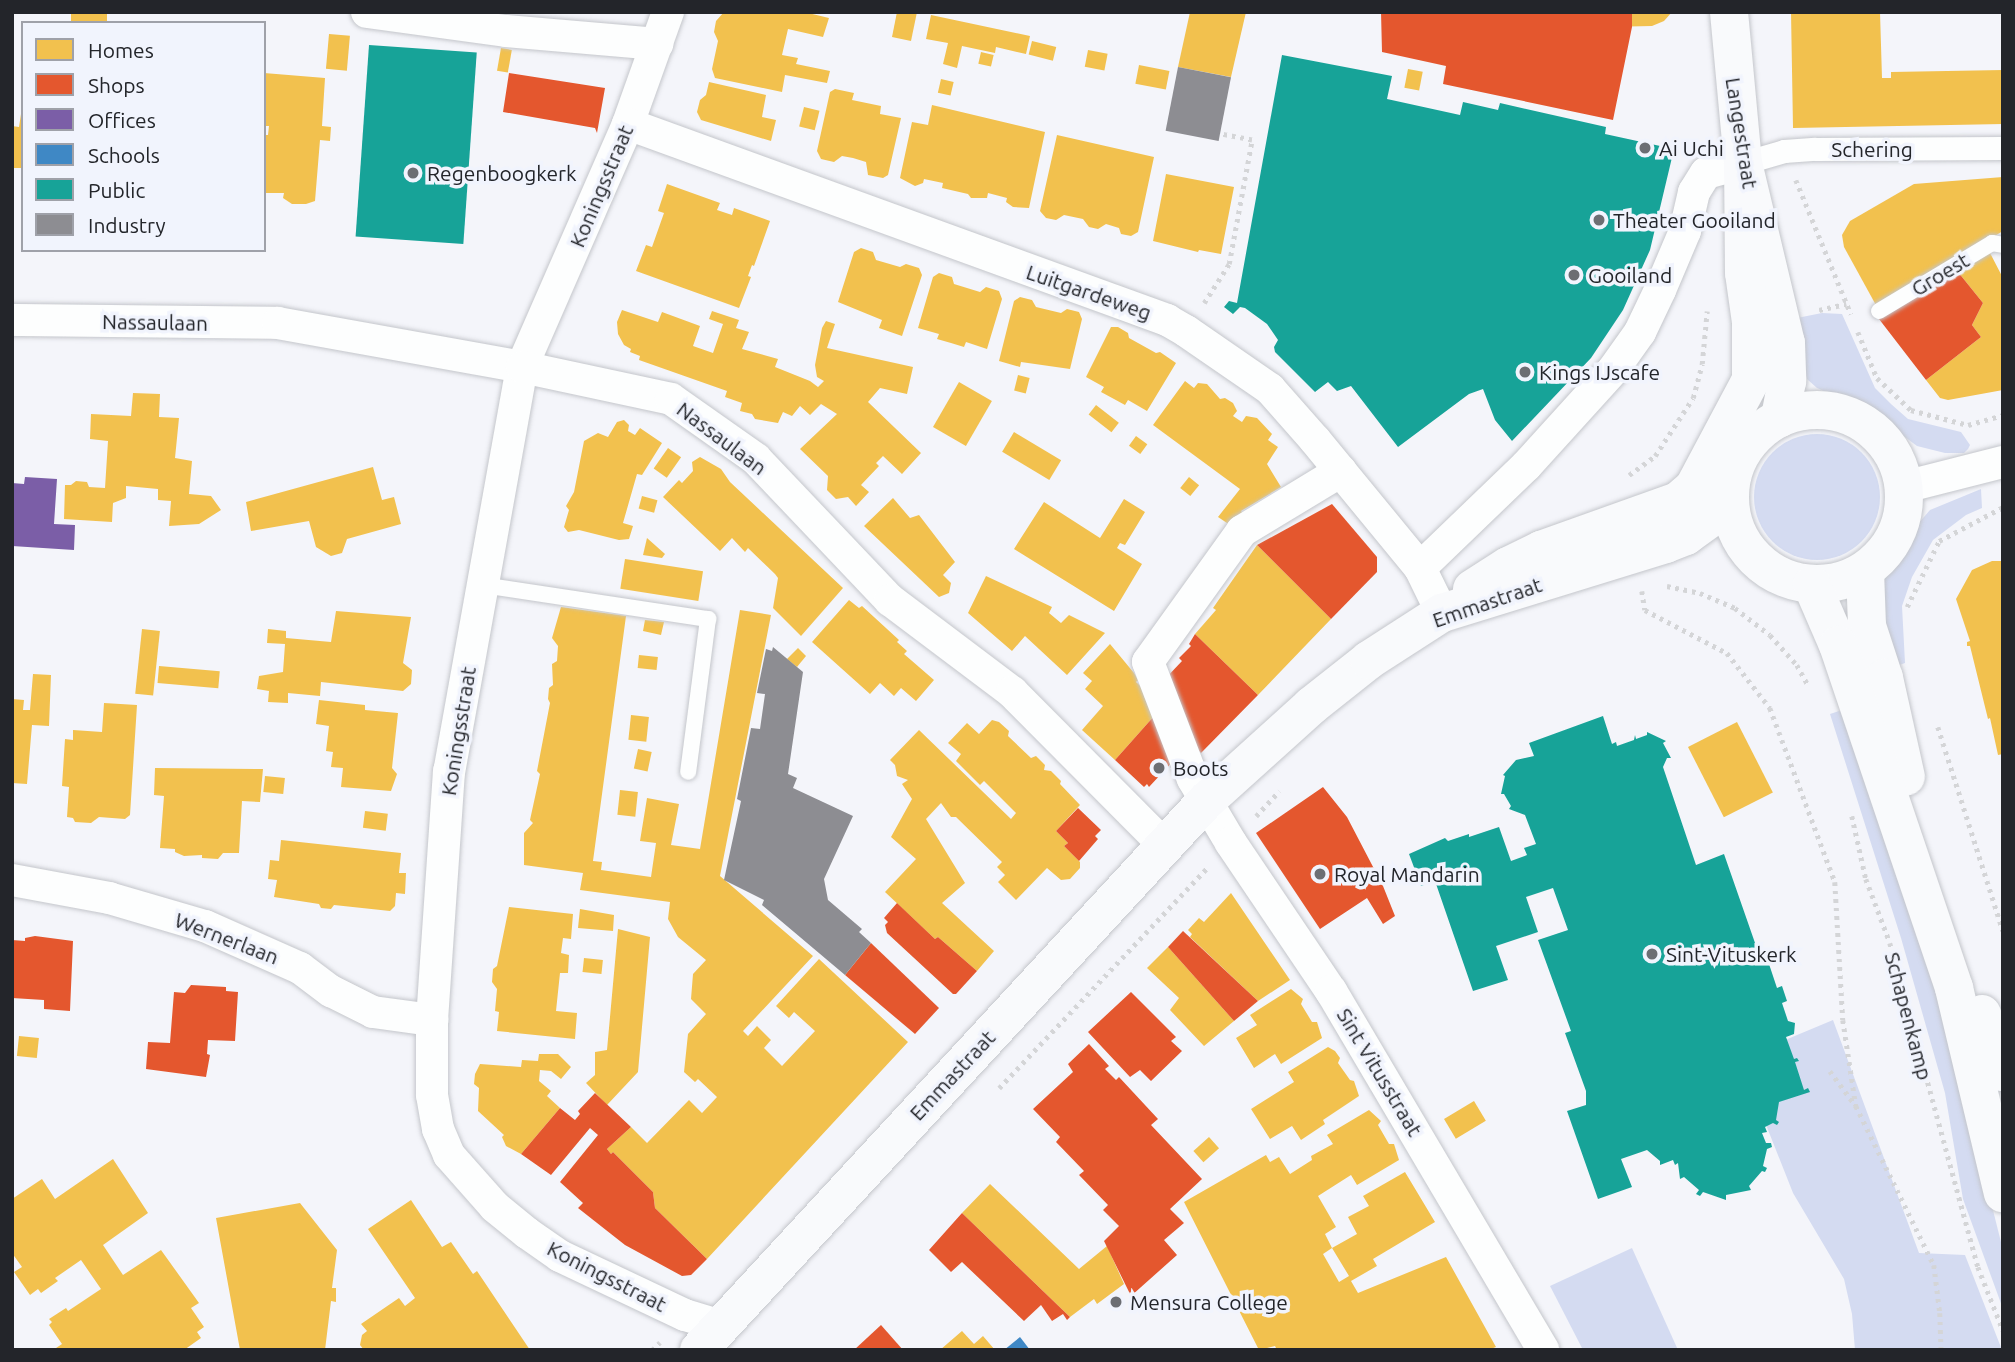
<!DOCTYPE html>
<style>
body{margin:0}
#map{position:relative;width:2015px;height:1362px;overflow:hidden;background:#f4f5fa;font-family:Ubuntu,sans-serif}
div>[style]{position:absolute}
.green>*{inset:0;background:#d4dbf1}
.round{border-radius:50%}
.homes>*{inset:0;background:#f2c14e;transform-origin:0 0}
.shops>*{inset:0;background:#e4572e}
.offices>*{inset:0;background:#7b5ea7}
.schools>*{inset:0;background:#3f88c5}
.public>*{inset:0;background:#17a398;transform-origin:0 0}
.industry>*{inset:0;background:#8d8d92;transform-origin:0 0}
.path>*{height:4.5px;margin-top:-2.25px;transform-origin:0;background:repeating-linear-gradient(90deg,#d4d5d7 0 3.5px,transparent 0 8.5px)}
.roads{filter:drop-shadow(0 0 2px #c4c6cb) drop-shadow(0 0 2px #c4c6cb)}
.service>*{height:16px;margin:-8px;padding:0 8px;transform-origin:8px;border-radius:8px;background:#fdfefe}
.pedestrian>*{height:23px;margin:-11.5px;padding:0 11.5px;transform-origin:11.5px;border-radius:11.5px;background:#fdfefe}
.minor>*{height:32px;margin:-16px;padding:0 16px;transform-origin:16px;border-radius:16px;background:#fdfefe}
.secondary>*{height:38px;margin:-19px;padding:0 19px;transform-origin:19px;border-radius:19px;background:#f9fafc}
.secondary>.ring{margin:-19px;padding:0;box-sizing:content-box;background:none;border:38px solid #f9fafc;border-radius:50%}
.dots>*{width:19px;height:19px;translate:-50% -50%;box-sizing:border-box;border:4px solid #f1f4fd;border-radius:50%}
span{translate:-50% -50%;white-space:nowrap;text-align:center;line-height:1.15;-webkit-text-stroke:7px #f1f4fd;paint-order:stroke}
.street-label{font-size:21px;color:#23252a}
.poi-label{font-size:21px;color:#23252a}
.left{translate:0 -50%;text-align:left}
.frame{position:absolute;inset:0;border:14px solid #23252a;pointer-events:none}
.legend{position:absolute;left:21px;top:21px;width:245px;height:231px;box-sizing:border-box;background:#f1f4fd;border:2px solid #9fa1a9;margin:0;padding:9px 12px;list-style:none;font-size:21px;color:#23252a}
.legend li{display:flex;align-items:center;gap:14px;height:35px}
.legend b{width:35px;border:2px solid #9fa1a9}
</style>
<div id="map">
<div class="green">
<div style="clip-path:polygon(1822px 313px,1842px 314px,1875px 388px,1891px 404px,1908px 419px,1961px 432px,1970px 445px,1968px 449px,1964px 453px,1945px 453px,1917px 446px,1873px 413px,1817px 388px,1807px 379px,1792px 319px)"></div>
<div class="round" style="left:1754px;top:434px;width:126px;height:126px"></div>
<div style="clip-path:polygon(1981px 489px,1982px 508px,1966px 515px,1933px 540px,1912px 577px,1902px 606px,1905px 663px,1891px 668px,1880px 595px,1887px 571px,1911px 532px,1930px 510px)"></div>
<div style="clip-path:polygon(1845px 709px,1924px 936px,2003px 1250px,2003px 1309px,1963px 1199px,1945px 1093px,1901px 938px,1830px 714px)"></div>
<div style="clip-path:polygon(1833px 1020px,1919px 1253px,1965px 1255px,2002px 1350px,1855px 1350px,1852px 1314px,1844px 1279px,1793px 1193px,1740px 1059px)"></div>
<div style="clip-path:polygon(1632px 1248px,1678px 1350px,1583px 1350px,1550px 1286px)"></div>
</div>
<div class="homes">
<div style="left:71px;top:12px;width:36px;height:11px"></div>
<div style="clip-path:polygon(724px 12px,804px 12px,829px 18px,823px 37px,788px 29px,782px 55px,798px 58px,796px 64px,830px 71px,827px 83px,785px 75px,782px 92px,715px 78px,712px 69px,718px 41px,714px 32px,716px 21px)"></div>
<div style="clip-path:polygon(897px 12px,917px 12px,911px 41px,892px 37px)"></div>
<div style="clip-path:polygon(1190px 12px,1246px 12px,1231px 77px,1178px 67px)"></div>
<div style="clip-path:polygon(1393px 12px,1672px 12px,1664px 21px,1652px 26px,1419px 31px,1405px 28px)"></div>
<div style="clip-path:polygon(1791px 12px,1880px 12px,1882px 78px,1891px 78px,1891px 72px,2003px 70px,2003px 124px,1793px 128px)"></div>
<div style="clip-path:polygon(931px 15px,1030px 36px,1026px 54px,996px 47px,995px 53px,962px 46px,957px 68px,943px 64px,948px 43px,926px 39px)"></div>
<div style="left:329px;top:34px;width:21px;height:35px;rotate:5deg"></div>
<div style="left:1032px;top:41px;width:25px;height:14px;rotate:14deg"></div>
<div style="left:501px;top:48px;width:11px;height:23px;rotate:10deg"></div>
<div style="left:1088px;top:50px;width:20px;height:17px;rotate:11deg"></div>
<div style="left:981px;top:52px;width:13px;height:12px;rotate:13deg"></div>
<div style="left:1139px;top:65px;width:31px;height:19px;rotate:11deg"></div>
<div style="left:1408px;top:69px;width:15px;height:19px;rotate:11deg"></div>
<div style="clip-path:polygon(264px 73px,325px 78px,322px 126px,331px 127px,330px 141px,320px 140px,315px 201px,306px 204px,292px 204px,283px 198px,284px 193px,264px 193px,264px 135px,268px 135px,269px 126px,264px 126px)"></div>
<div style="left:941px;top:79px;width:13px;height:14px;rotate:13deg"></div>
<div style="clip-path:polygon(709px 82px,766px 95px,762px 117px,776px 120px,771px 141px,701px 120px,697px 112px,700px 100px,706px 95px)"></div>
<div style="clip-path:polygon(835px 89px,854px 93px,852px 100px,881px 106px,880px 114px,901px 118px,888px 175px,883px 178px,868px 175px,866px 162px,853px 158px,842px 156px,834px 162px,821px 159px,817px 151px,830px 92px)"></div>
<div style="clip-path:polygon(932px 105px,1045px 132px,1029px 208px,1013px 207px,1006px 202px,1007px 198px,988px 193px,987px 198px,971px 198px,968px 194px,942px 188px,943px 183px,924px 179px,923px 183px,915px 186px,900px 178px,912px 122px,928px 125px)"></div>
<div style="left:804px;top:107px;width:16px;height:20px;rotate:14deg"></div>
<div style="clip-path:polygon(21px 114px,23px 166px,21px 168px,12px 168px,12px 126px,19px 127px)"></div>
<div style="clip-path:polygon(1057px 135px,1154px 157px,1138px 232px,1131px 236px,1121px 234px,1119px 228px,1106px 224px,1098px 229px,1089px 227px,1083px 219px,1064px 215px,1056px 220px,1046px 218px,1040px 211px)"></div>
<div style="clip-path:polygon(1166px 174px,1234px 187px,1221px 254px,1199px 250px,1198px 252px,1153px 241px)"></div>
<div style="clip-path:polygon(2003px 177px,2003px 231px,1877px 307px,1844px 247px,1842px 235px,1850px 221px,1914px 184px)"></div>
<div style="clip-path:polygon(667px 184px,720px 203px,717px 210px,732px 215px,734px 208px,770px 221px,754px 266px,752px 265px,748px 276px,751px 277px,739px 308px,636px 271px,646px 245px,652px 247px,664px 213px,658px 211px)"></div>
<div style="clip-path:polygon(861px 248px,873px 252px,876px 260px,900px 267px,906px 264px,919px 268px,922px 275px,902px 336px,879px 328px,882px 320px,838px 302px,854px 252px)"></div>
<div style="clip-path:polygon(1990px 253px,2003px 278px,2003px 390px,1948px 400px,1940px 398px,1926px 380px,1981px 337px,1972px 325px,1983px 303px,1958px 272px)"></div>
<div style="clip-path:polygon(939px 273px,952px 277px,954px 284px,980px 292px,986px 287px,999px 291px,1002px 299px,987px 349px,966px 342px,964px 347px,951px 343px,937px 339px,939px 334px,918px 328px,933px 277px)"></div>
<div style="clip-path:polygon(1020px 297px,1032px 300px,1036px 307px,1061px 313px,1067px 309px,1079px 312px,1082px 319px,1070px 369px,1021px 362px,1020px 367px,999px 361px,1014px 301px)"></div>
<div style="clip-path:polygon(622px 310px,658px 322px,662px 312px,700px 326px,693px 346px,713px 353px,723px 324px,709px 319px,712px 311px,739px 320px,736px 328px,749px 332px,742px 349px,778px 359px,775px 367px,810px 381px,818px 387px,824px 381px,817px 377px,815px 365px,822px 328px,826px 321px,835px 324px,827px 348px,913px 367px,907px 394px,880px 388px,868px 402px,921px 453px,902px 474px,883px 456px,876px 463px,879px 466px,861px 485px,869px 492px,856px 506px,848px 497px,836px 499px,827px 490px,828px 476px,800px 449px,837px 414px,821px 404px,810px 415px,800px 406px,792px 416px,783px 412px,778px 423px,755px 419px,752px 414px,740px 411px,742px 403px,725px 397px,727px 391px,639px 360px,640px 356px,630px 352px,631px 349px,624px 345px,618px 334px,617px 322px)"></div>
<div style="clip-path:polygon(1111px 327px,1118px 327px,1128px 333px,1129px 338px,1156px 353px,1160px 352px,1176px 363px,1147px 411px,1128px 400px,1125px 405px,1114px 399px,1101px 392px,1104px 387px,1086px 377px)"></div>
<div style="left:1018px;top:375px;width:12px;height:16px;rotate:14deg"></div>
<div style="clip-path:polygon(1185px 381px,1194px 388px,1198px 383px,1207px 384px,1220px 399px,1225px 398px,1233px 403px,1237px 411px,1233px 416px,1242px 422px,1246px 416px,1257px 418px,1272px 434px,1268px 440px,1278px 447px,1267px 464px,1281px 487px,1241px 511px,1245px 516px,1230px 525px,1218px 517px,1240px 489px,1153px 425px)"></div>
<div style="left:959px;top:382px;width:38px;height:52px;rotate:30deg"></div>
<div style="clip-path:polygon(133px 393px,160px 394px,159px 417px,179px 418px,175px 458px,192px 461px,189px 494px,211px 496px,221px 510px,199px 524px,169px 526px,171px 501px,158px 500px,158px 489px,126px 486px,126px 498px,113px 503px,112px 522px,64px 519px,65px 485px,71px 485px,76px 481px,87px 482px,89px 487px,105px 488px,108px 441px,90px 439px,91px 414px,131px 416px)"></div>
<div style="left:1096px;top:405px;width:29px;height:12px;rotate:38deg"></div>
<div style="clip-path:polygon(624px 420px,629px 425px,628px 431px,635px 435px,640px 428px,662px 443px,642px 475px,637px 474px,623px 523px,633px 526px,629px 539px,619px 540px,579px 530px,568px 532px,564px 527px,569px 510px,566px 506px,574px 492px,584px 441px,598px 433px,608px 437px,617px 422px)"></div>
<div style="left:1014px;top:432px;width:55px;height:23px;rotate:31deg"></div>
<div style="left:1136px;top:436px;width:14px;height:12px;rotate:36deg"></div>
<div style="left:668px;top:448px;width:16px;height:25px;rotate:35deg"></div>
<div style="clip-path:polygon(700px 457px,721px 469px,730px 482px,843px 588px,801px 636px,773px 608px,778px 578px,775px 574px,748px 548px,745px 552px,732px 538px,720px 551px,663px 497px,679px 480px,682px 483px,693px 471px,692px 462px)"></div>
<div style="clip-path:polygon(373px 467px,382px 500px,394px 497px,401px 524px,347px 539px,342px 553px,331px 556px,316px 547px,309px 521px,251px 531px,246px 502px)"></div>
<div style="left:1189px;top:477px;width:13px;height:14px;rotate:39deg"></div>
<div style="left:642px;top:496px;width:16px;height:13px;rotate:15deg"></div>
<div style="clip-path:polygon(893px 498px,910px 518px,919px 515px,955px 562px,943px 575px,951px 583px,949px 593px,939px 597px,864px 526px)"></div>
<div style="clip-path:polygon(1124px 499px,1145px 512px,1125px 545px,1120px 543px,1117px 548px,1142px 564px,1114px 611px,1014px 549px,1044px 502px,1100px 538px)"></div>
<div style="clip-path:polygon(647px 538px,665px 554px,662px 558px,643px 555px)"></div>
<div style="clip-path:polygon(1257px 545px,1331px 619px,1258px 695px,1195px 634px,1216px 610px,1213px 608px)"></div>
<div style="left:625px;top:559px;width:79px;height:30px;rotate:9deg"></div>
<div style="clip-path:polygon(1992px 561px,2003px 561px,2003px 754px,1998px 755px,1990px 718px,1988px 719px,1970px 646px,1967px 646px,1967px 642px,1970px 641px,1956px 599px,1972px 570px)"></div>
<div style="clip-path:polygon(986px 576px,1052px 607px,1049px 613px,1061px 623px,1069px 615px,1105px 633px,1067px 675px,1025px 636px,1012px 651px,968px 613px)"></div>
<div style="clip-path:polygon(849px 600px,859px 608px,862px 606px,899px 640px,897px 642px,907px 651px,904px 654px,934px 680px,916px 701px,901px 688px,894px 696px,880px 683px,870px 694px,812px 642px)"></div>
<div style="clip-path:polygon(561px 607px,626px 616px,593px 861px,602px 862px,601px 870px,651px 877px,656px 843px,640px 841px,647px 798px,679px 804px,671px 845px,700px 849px,740px 610px,771px 615px,720px 876px,813px 956px,743px 1031px,748px 1036px,757px 1026px,771px 1040px,764px 1048px,782px 1066px,815px 1031px,794px 1012px,789px 1018px,776px 1006px,819px 959px,908px 1042px,707px 1259px,655px 1208px,653px 1192px,613px 1152px,611px 1154px,607px 1149px,631px 1127px,647px 1143px,689px 1100px,702px 1113px,717px 1097px,698px 1079px,695px 1082px,684px 1072px,688px 1034px,706px 1014px,691px 999px,693px 974px,706px 960px,678px 937px,668px 919px,670px 902px,580px 890px,583px 873px,524px 865px,524px 833px,533px 823px,530px 820px,540px 774px,537px 771px,550px 703px,548px 699px,549px 688px,553px 685px,552px 664px,557px 661px,558px 646px,552px 638px)"></div>
<div style="clip-path:polygon(336px 611px,411px 617px,403px 663px,412px 670px,411px 684px,403px 691px,321px 682px,320px 696px,288px 693px,288px 703px,268px 702px,269px 691px,257px 689px,259px 676px,283px 672px,285px 644px,267px 643px,268px 629px,286px 631px,286px 638px,331px 642px)"></div>
<div style="clip-path:polygon(645px 620px,664px 622px,661px 635px,643px 631px)"></div>
<div style="left:142px;top:629px;width:18px;height:65px;rotate:6deg"></div>
<div style="clip-path:polygon(1110px 644px,1134px 673px,1138px 680px,1136px 682px,1148px 693px,1144px 697px,1154px 707px,1155px 715px,1115px 760px,1082px 730px,1103px 706px,1085px 689px,1092px 681px,1083px 673px)"></div>
<div style="clip-path:polygon(798px 648px,806px 656px,797px 667px,787px 659px)"></div>
<div style="left:639px;top:655px;width:19px;height:13px;rotate:6deg"></div>
<div style="left:159px;top:666px;width:61px;height:17px;rotate:5deg"></div>
<div style="clip-path:polygon(33px 674px,51px 675px,49px 726px,32px 725px,27px 784px,12px 783px,12px 699px,24px 700px,23px 710px,30px 710px)"></div>
<div style="clip-path:polygon(319px 700px,365px 705px,365px 710px,398px 713px,392px 768px,397px 774px,391px 791px,341px 787px,343px 768px,331px 767px,333px 752px,326px 751px,329px 726px,316px 724px)"></div>
<div style="clip-path:polygon(104px 703px,137px 705px,130px 815px,125px 819px,99px 817px,91px 823px,75px 822px,73px 818px,67px 817px,69px 787px,62px 786px,65px 739px,73px 740px,73px 730px,102px 732px)"></div>
<div style="left:631px;top:715px;width:18px;height:25px;rotate:6deg"></div>
<div style="clip-path:polygon(992px 720px,999px 722px,1009px 731px,1008px 736px,1031px 758px,1036px 756px,1045px 765px,1044px 770px,1051px 771px,1061px 781px,1060px 784px,1080px 805px,1056px 831px,1068px 843px,1064px 846px,1080px 862px,1080px 868px,1070px 879px,1061px 880px,1047px 868px,1016px 900px,998px 882px,1005px 875px,997px 867px,1002px 862px,956px 817px,951px 817px,941px 803px,926px 819px,965px 883px,942px 903px,994px 951px,977px 971px,938px 937px,935px 939px,885px 892px,916px 859px,891px 837px,912px 799px,902px 784px,908px 780px,897px 776px,895px 765px,890px 760px,919px 730px,1011px 819px,1016px 813px,984px 781px,980px 785px,956px 761px,961px 754px,948px 743px,967px 723px,979px 734px)"></div>
<div style="left:1737px;top:722px;width:79px;height:55px;rotate:63deg"></div>
<div style="left:638px;top:749px;width:14px;height:20px;rotate:12deg"></div>
<div style="clip-path:polygon(155px 768px,263px 769px,260px 802px,242px 801px,239px 853px,223px 853px,218px 859px,202px 858px,202px 855px,184px 856px,175px 852px,175px 849px,160px 848px,164px 796px,154px 795px)"></div>
<div style="left:265px;top:776px;width:20px;height:16px;rotate:6deg"></div>
<div style="left:620px;top:790px;width:18px;height:25px;rotate:6deg"></div>
<div style="left:365px;top:811px;width:23px;height:17px;rotate:7deg"></div>
<div style="clip-path:polygon(281px 840px,401px 853px,399px 873px,406px 873px,405px 894px,396px 893px,395px 906px,390px 911px,334px 905px,331px 909px,321px 908px,319px 904px,274px 897px,277px 880px,268px 879px,270px 860px,279px 861px)"></div>
<div style="clip-path:polygon(1231px 893px,1290px 980px,1258px 1001px,1190px 937px,1192px 934px,1188px 930px,1199px 918px,1204px 922px)"></div>
<div style="clip-path:polygon(509px 907px,573px 914px,571px 939px,563px 938px,561px 953px,569px 955px,568px 973px,560px 973px,556px 1011px,577px 1013px,575px 1039px,497px 1031px,499px 1012px,495px 1011px,497px 989px,492px 982px,493px 969px,497px 966px)"></div>
<div style="clip-path:polygon(580px 909px,614px 915px,613px 931px,578px 928px)"></div>
<div style="clip-path:polygon(618px 929px,650px 937px,638px 1072px,607px 1105px,586px 1083px,595px 1075px,595px 1052px,607px 1050px)"></div>
<div style="clip-path:polygon(1168px 947px,1234px 1021px,1204px 1046px,1170px 1010px,1179px 998px,1147px 968px)"></div>
<div style="left:584px;top:958px;width:19px;height:14px;rotate:6deg"></div>
<div style="clip-path:polygon(1291px 989px,1303px 999px,1301px 1004px,1312px 1022px,1317px 1022px,1322px 1038px,1281px 1064px,1275px 1054px,1254px 1068px,1236px 1038px,1257px 1025px,1250px 1015px)"></div>
<div style="left:19px;top:1036px;width:20px;height:20px;rotate:6deg"></div>
<div style="clip-path:polygon(1328px 1047px,1335px 1051px,1340px 1058px,1338px 1063px,1350px 1080px,1354px 1081px,1359px 1096px,1323px 1120px,1325px 1124px,1301px 1140px,1292px 1126px,1270px 1139px,1251px 1109px,1294px 1082px,1288px 1072px)"></div>
<div style="clip-path:polygon(539px 1054px,558px 1054px,571px 1067px,561px 1079px,551px 1071px,540px 1070px,539px 1081px,551px 1091px,547px 1096px,560px 1108px,521px 1154px,506px 1146px,502px 1137px,504px 1135px,478px 1111px,479px 1088px,474px 1084px,475px 1074px,480px 1064px,521px 1067px,522px 1060px,538px 1061px)"></div>
<div style="left:1474px;top:1101px;width:23px;height:35px;rotate:59deg"></div>
<div style="clip-path:polygon(1369px 1110px,1381px 1121px,1378px 1125px,1389px 1144px,1394px 1144px,1399px 1160px,1357px 1185px,1351px 1175px,1318px 1196px,1336px 1227px,1325px 1234px,1332px 1248px,1323px 1254px,1339px 1282px,1349px 1276px,1332px 1248px,1357px 1234px,1348px 1217px,1369px 1206px,1363px 1196px,1405px 1172px,1435px 1222px,1373px 1259px,1377px 1266px,1351px 1281px,1358px 1293px,1446px 1257px,1496px 1347px,1488px 1350px,1277px 1350px,1275px 1346px,1259px 1350px,1184px 1202px,1266px 1155px,1270px 1162px,1279px 1157px,1290px 1174px,1312px 1160px,1311px 1156px,1333px 1144px,1327px 1135px)"></div>
<div style="left:1209px;top:1137px;width:15px;height:21px;rotate:48deg"></div>
<div style="clip-path:polygon(113px 1159px,148px 1213px,103px 1245px,123px 1275px,161px 1250px,199px 1303px,191px 1308px,204px 1327px,197px 1332px,201px 1338px,184px 1350px,53px 1350px,62px 1344px,49px 1325px,52px 1322px,49px 1319px,66px 1308px,68px 1311px,101px 1289px,81px 1260px,55px 1278px,58px 1281px,41px 1293px,38px 1289px,30px 1295px,14px 1272px,22px 1267px,12px 1253px,12px 1199px,42px 1179px,55px 1199px)"></div>
<div style="clip-path:polygon(990px 1184px,1079px 1269px,1107px 1246px,1124px 1284px,1097px 1304px,1094px 1299px,1070px 1317px,962px 1213px)"></div>
<div style="clip-path:polygon(411px 1200px,442px 1247px,451px 1242px,473px 1274px,477px 1271px,530px 1350px,364px 1350px,360px 1345px,362px 1335px,367px 1331px,361px 1324px,399px 1298px,405px 1306px,415px 1298px,368px 1229px)"></div>
<div style="clip-path:polygon(300px 1203px,337px 1250px,332px 1288px,336px 1288px,336px 1302px,331px 1301px,325px 1350px,240px 1350px,216px 1218px)"></div>
<div style="clip-path:polygon(962px 1331px,974px 1344px,983px 1336px,995px 1350px,940px 1350px)"></div>
</div>
<div class="shops">
<div style="clip-path:polygon(1381px 12px,1632px 12px,1632px 27px,1613px 120px,1443px 84px,1446px 66px,1382px 52px)"></div>
<div style="clip-path:polygon(509px 73px,605px 88px,597px 133px,595px 128px,503px 112px)"></div>
<div style="clip-path:polygon(1958px 272px,1983px 303px,1972px 325px,1981px 337px,1926px 380px,1879px 319px)"></div>
<div style="clip-path:polygon(1332px 504px,1377px 557px,1377px 572px,1331px 619px,1257px 545px)"></div>
<div style="clip-path:polygon(1195px 634px,1258px 695px,1201px 753px,1194px 746px,1164px 680px,1182px 661px,1179px 658px,1191px 646px,1189px 644px)"></div>
<div style="clip-path:polygon(1155px 715px,1175px 759px,1149px 787px,1147px 784px,1144px 787px,1115px 760px)"></div>
<div style="clip-path:polygon(1323px 787px,1347px 817px,1383px 886px,1395px 916px,1383px 924px,1367px 898px,1320px 929px,1256px 833px)"></div>
<div style="clip-path:polygon(1078px 808px,1101px 830px,1095px 836px,1098px 839px,1079px 861px,1064px 846px,1068px 843px,1056px 831px)"></div>
<div style="clip-path:polygon(897px 903px,935px 939px,938px 937px,977px 971px,956px 994px,953px 994px,887px 933px,885px 925px,888px 922px,884px 918px)"></div>
<div style="clip-path:polygon(1183px 931px,1258px 1001px,1234px 1021px,1168px 947px)"></div>
<div style="clip-path:polygon(35px 936px,73px 941px,70px 1011px,44px 1009px,44px 1000px,12px 998px,12px 940px,25px 941px,25px 938px)"></div>
<div style="clip-path:polygon(871px 943px,939px 1008px,915px 1034px,845px 975px)"></div>
<div style="clip-path:polygon(191px 985px,226px 987px,226px 991px,238px 992px,235px 1041px,208px 1040px,207px 1054px,210px 1055px,206px 1077px,146px 1069px,148px 1042px,170px 1043px,174px 992px,185px 993px)"></div>
<div style="clip-path:polygon(1131px 992px,1176px 1037px,1171px 1041px,1182px 1051px,1151px 1081px,1140px 1070px,1130px 1077px,1088px 1032px)"></div>
<div style="clip-path:polygon(1089px 1044px,1109px 1066px,1105px 1069px,1116px 1080px,1119px 1077px,1158px 1119px,1151px 1125px,1202px 1179px,1170px 1209px,1184px 1223px,1164px 1240px,1177px 1255px,1131px 1296px,1104px 1241px,1119px 1226px,1103px 1210px,1108px 1205px,1079px 1175px,1084px 1171px,1056px 1142px,1060px 1137px,1033px 1109px,1073px 1072px,1068px 1064px)"></div>
<div style="clip-path:polygon(595px 1093px,631px 1127px,607px 1149px,611px 1154px,613px 1152px,653px 1192px,655px 1208px,707px 1259px,691px 1275px,682px 1276px,625px 1245px,578px 1208px,583px 1203px,560px 1182px,598px 1135px,590px 1128px,551px 1175px,521px 1154px,560px 1108px,575px 1120px,580px 1114px,578px 1111px)"></div>
<div style="clip-path:polygon(962px 1213px,1070px 1317px,1067px 1320px,1063px 1314px,1052px 1321px,1041px 1305px,1024px 1321px,962px 1262px,951px 1272px,929px 1250px)"></div>
<div style="clip-path:polygon(881px 1325px,903px 1350px,854px 1350px)"></div>
</div>
<div class="offices">
<div style="clip-path:polygon(25px 477px,57px 479px,54px 524px,75px 525px,74px 550px,12px 546px,12px 483px,24px 484px)"></div>
</div>
<div class="schools">
<div style="clip-path:polygon(1020px 1337px,1030px 1350px,1004px 1350px)"></div>
</div>
<div class="public">
<div style="left:369px;top:45px;width:108px;height:192px;rotate:4deg"></div>
<div style="clip-path:polygon(1282px 55px,1392px 76px,1387px 99px,1460px 115px,1463px 102px,1498px 110px,1500px 103px,1606px 127px,1605px 134px,1674px 149px,1650px 250px,1623px 310px,1591px 358px,1512px 441px,1495px 420px,1483px 389px,1469px 394px,1398px 447px,1351px 386px,1337px 391px,1328px 382px,1315px 392px,1275px 352px,1274px 347px,1278px 340px,1267px 324px,1245px 308px,1240px 307px,1233px 314px,1224px 307px,1229px 301px,1237px 303px)"></div>
<div style="clip-path:polygon(1603px 716px,1612px 744px,1616px 742px,1617px 746px,1634px 740px,1635px 735px,1636px 739px,1647px 735px,1647px 732px,1666px 741px,1663px 743px,1671px 758px,1667px 758px,1663px 767px,1696px 865px,1724px 854px,1762px 963px,1768px 961px,1777px 988px,1782px 986px,1787px 1001px,1782px 1003px,1788px 1021px,1795px 1023px,1794px 1034px,1786px 1037px,1794px 1059px,1797px 1058px,1799px 1061px,1795px 1062px,1804px 1090px,1808px 1088px,1810px 1092px,1779px 1102px,1776px 1120px,1779px 1122px,1777px 1125px,1773px 1123px,1765px 1127px,1767px 1132px,1762px 1133px,1766px 1143px,1771px 1143px,1772px 1147px,1767px 1149px,1763px 1166px,1767px 1168px,1765px 1172px,1762px 1171px,1749px 1186px,1751px 1190px,1726px 1195px,1726px 1200px,1703px 1192px,1700px 1196px,1696px 1194px,1699px 1190px,1684px 1177px,1680px 1179px,1678px 1163px,1675px 1165px,1673px 1160px,1660px 1165px,1660px 1161px,1647px 1150px,1621px 1159px,1632px 1187px,1598px 1199px,1567px 1111px,1586px 1105px,1586px 1091px,1565px 1033px,1571px 1031px,1538px 940px,1568px 930px,1553px 888px,1526px 897px,1538px 932px,1496px 946px,1508px 980px,1473px 991px,1435px 881px,1421px 886px,1409px 854px,1445px 838px,1448px 841px,1469px 834px,1469px 837px,1499px 827px,1511px 861px,1527px 855px,1524px 848px,1536px 844px,1525px 815px,1509px 809px,1511px 806px,1504px 794px,1501px 794px,1505px 776px,1503px 775px,1516px 760px,1534px 756px,1529px 743px)"></div>
</div>
<div class="industry">
<div style="left:1178px;top:67px;width:54px;height:65px;rotate:11deg"></div>
<div style="clip-path:polygon(773px 647px,803px 672px,788px 774px,797px 778px,793px 788px,853px 816px,824px 879px,828px 900px,862px 929px,859px 932px,871px 943px,845px 975px,762px 905px,764px 900px,724px 880px,741px 801px,737px 799px,751px 728px,760px 729px,765px 694px,757px 693px,766px 649px,772px 651px)"></div>
</div>
<div class="path">
<div style="left:1796px;top:180px;width:145px;rotate:67.7deg"></div>
<div style="left:1204px;top:303px;width:46px;rotate:-57.3deg"></div>
<div style="left:1229px;top:264px;width:126px;rotate:-79.5deg"></div>
<div style="left:1252px;top:140px;width:31px;rotate:-169deg"></div>
<div style="left:1819px;top:310px;width:28px;rotate:-13deg"></div>
<div style="left:1858px;top:332px;width:50px;rotate:67.6deg"></div>
<div style="left:1877px;top:378px;width:47px;rotate:43.3deg"></div>
<div style="left:1911px;top:410px;width:59px;rotate:14.7deg"></div>
<div style="left:1968px;top:425px;width:36px;rotate:-16deg"></div>
<div style="left:1629px;top:475px;width:32px;rotate:-36deg"></div>
<div style="left:1655px;top:456px;width:69px;rotate:-56.8deg"></div>
<div style="left:1693px;top:398px;width:35px;rotate:-75deg"></div>
<div style="left:1702px;top:364px;width:53px;rotate:-84.6deg"></div>
<div style="left:1667px;top:586px;width:34px;rotate:12deg"></div>
<div style="left:1700px;top:593px;width:38px;rotate:23deg"></div>
<div style="left:1735px;top:608px;width:44px;rotate:37.6deg"></div>
<div style="left:1770px;top:635px;width:40px;rotate:48deg"></div>
<div style="left:1797px;top:665px;width:21px;rotate:61deg"></div>
<div style="left:1642px;top:591px;width:19px;rotate:81deg"></div>
<div style="left:1645px;top:610px;width:93px;rotate:27.7deg"></div>
<div style="left:1727px;top:653px;width:70px;rotate:52deg"></div>
<div style="left:1770px;top:708px;width:186px;rotate:69.5deg"></div>
<div style="left:1835px;top:882px;width:138px;rotate:86.7deg"></div>
<div style="left:1843px;top:1020px;width:87px;rotate:81.4deg"></div>
<div style="left:1907px;top:607px;width:73px;rotate:-64.1deg"></div>
<div style="left:1939px;top:541px;width:72px;rotate:-28deg"></div>
<div style="left:1938px;top:727px;width:214px;rotate:72.3deg"></div>
<div style="left:1256px;top:816px;width:34px;rotate:-47deg"></div>
<div style="left:1852px;top:816px;width:65px;rotate:77.5deg"></div>
<div style="left:1866px;top:879px;width:68px;rotate:69.4deg"></div>
<div style="left:1890px;top:943px;width:336px;rotate:74.8deg"></div>
<div style="left:1978px;top:1267px;width:68px;rotate:68.4deg"></div>
<div style="left:1830px;top:1071px;width:44px;rotate:53.4deg"></div>
<div style="left:1856px;top:1106px;width:177px;rotate:63.9deg"></div>
<div style="left:1934px;top:1265px;width:48px;rotate:82.9deg"></div>
<div style="left:1940px;top:1313px;width:37px;rotate:88deg"></div>
<div style="left:999px;top:1088px;width:303px;rotate:-46.6deg"></div>
<div style="left:652px;top:1350px;width:11px;rotate:-45deg"></div>
</div>
<div class="roads">
<div class="service">
<div style="left:1879px;top:311px;width:132px;rotate:-31deg"></div>
<div style="left:1992px;top:243px;width:11px;rotate:10deg"></div>
<div style="left:483px;top:585px;width:228px;rotate:8.6deg"></div>
<div style="left:708px;top:619px;width:154px;rotate:97.4deg"></div>
</div>
<div class="pedestrian">
<div style="left:1743px;top:163px;width:43px;rotate:-16.3deg"></div>
<div style="left:1784px;top:151px;width:31px;rotate:-4deg"></div>
<div style="left:1815px;top:149px;width:188px;rotate:-0.3deg"></div>
</div>
<div class="minor">
<div style="left:367px;top:12px;width:140px;rotate:7.8deg"></div>
<div style="left:506px;top:31px;width:152px;rotate:4.9deg"></div>
<div style="left:668px;top:12px;width:119px;rotate:109.7deg"></div>
<div style="left:628px;top:124px;width:265px;rotate:113.6deg"></div>
<div style="left:522px;top:367px;width:411px;rotate:100.2deg"></div>
<div style="left:449px;top:771px;width:250px;rotate:93.9deg"></div>
<div style="left:432px;top:1020px;width:75px;rotate:90deg"></div>
<div style="left:432px;top:1095px;width:35px;rotate:80deg"></div>
<div style="left:438px;top:1129px;width:28px;rotate:67deg"></div>
<div style="left:449px;top:1155px;width:69px;rotate:48.5deg"></div>
<div style="left:495px;top:1207px;width:41px;rotate:39.1deg"></div>
<div style="left:527px;top:1233px;width:40px;rotate:34.9deg"></div>
<div style="left:560px;top:1256px;width:138px;rotate:25.3deg"></div>
<div style="left:685px;top:1315px;width:37px;rotate:17deg"></div>
<div style="left:628px;top:124px;width:574px;rotate:19.98deg"></div>
<div style="left:1167px;top:320px;width:22px;rotate:30deg"></div>
<div style="left:1186px;top:331px;width:102px;rotate:34.6deg"></div>
<div style="left:1270px;top:389px;width:68px;rotate:48.6deg"></div>
<div style="left:1315px;top:440px;width:166px;rotate:50.6deg"></div>
<div style="left:1420px;top:568px;width:50px;rotate:63.9deg"></div>
<div style="left:12px;top:320px;width:266px;rotate:0.6deg"></div>
<div style="left:278px;top:323px;width:248px;rotate:10.2deg"></div>
<div style="left:522px;top:367px;width:152px;rotate:12.1deg"></div>
<div style="left:671px;top:399px;width:104px;rotate:35.2deg"></div>
<div style="left:756px;top:459px;width:195px;rotate:46.5deg"></div>
<div style="left:890px;top:600px;width:153px;rotate:37deg"></div>
<div style="left:1012px;top:692px;width:217px;rotate:45.2deg"></div>
<div style="left:1341px;top:471px;width:116px;rotate:148.8deg"></div>
<div style="left:1242px;top:531px;width:161px;rotate:125.7deg"></div>
<div style="left:1148px;top:662px;width:125px;rotate:69deg"></div>
<div style="left:1193px;top:779px;width:74px;rotate:59.3deg"></div>
<div style="left:1231px;top:843px;width:179px;rotate:56deg"></div>
<div style="left:1331px;top:991px;width:417px;rotate:59.4deg"></div>
<div style="left:1904px;top:487px;width:102px;rotate:-14.2deg"></div>
<div style="left:1420px;top:568px;width:147px;rotate:-43.9deg"></div>
<div style="left:1526px;top:466px;width:130px;rotate:-47.8deg"></div>
<div style="left:1613px;top:370px;width:47px;rotate:-54.6deg"></div>
<div style="left:1640px;top:332px;width:47px;rotate:-64.5deg"></div>
<div style="left:1660px;top:290px;width:64px;rotate:-67deg"></div>
<div style="left:1685px;top:231px;width:40px;rotate:-77deg"></div>
<div style="left:1694px;top:192px;width:22px;rotate:-58deg"></div>
<div style="left:1706px;top:173px;width:38px;rotate:-15deg"></div>
<div style="left:12px;top:880px;width:99px;rotate:10.5deg"></div>
<div style="left:109px;top:898px;width:100px;rotate:16.3deg"></div>
<div style="left:205px;top:926px;width:104px;rotate:23.9deg"></div>
<div style="left:300px;top:968px;width:39px;rotate:37deg"></div>
<div style="left:331px;top:991px;width:47px;rotate:26.6deg"></div>
<div style="left:373px;top:1012px;width:60px;rotate:7.7deg"></div>
</div>
<div class="secondary">
<div style="left:1729px;top:12px;width:152px;rotate:84.7deg"></div>
<div style="left:1743px;top:163px;width:185px;rotate:76.6deg"></div>
<div style="left:1786px;top:343px;width:38px;rotate:88deg"></div>
<div style="left:1787px;top:381px;width:38px;rotate:101deg"></div>
<div class="ring" style="left:1730px;top:410px;width:136px;height:136px"></div>
<div style="left:1865px;top:571px;width:55px;rotate:87.9deg"></div>
<div style="left:1867px;top:626px;width:55px;rotate:71.9deg"></div>
<div style="left:1884px;top:678px;width:101px;rotate:77.5deg"></div>
<div style="left:1812px;top:585px;width:65px;rotate:66.6deg"></div>
<div style="left:1838px;top:645px;width:362px;rotate:71.3deg"></div>
<div style="left:1954px;top:988px;width:211px;rotate:76.6deg"></div>
<div style="left:1472px;top:589px;width:43px;rotate:-32.6deg"></div>
<div style="left:1508px;top:566px;width:37px;rotate:-26deg"></div>
<div style="left:1541px;top:550px;width:145px;rotate:-19.7deg"></div>
<div style="left:1678px;top:501px;width:21px;rotate:-41deg"></div>
<div style="left:1694px;top:487px;width:121px;rotate:-62deg"></div>
<div style="left:1751px;top:380px;width:58px;rotate:-90deg"></div>
<div style="left:1751px;top:322px;width:49px;rotate:-98.1deg"></div>
<div style="left:1744px;top:273px;width:110px;rotate:-90.5deg"></div>
<div style="left:1982px;top:1014px;width:62px;rotate:70.1deg"></div>
<div style="left:699px;top:1350px;width:747px;rotate:-47.28deg"></div>
<div style="left:1206px;top:801px;width:142px;rotate:-42.1deg"></div>
<div style="left:1311px;top:706px;width:74px;rotate:-38.4deg"></div>
<div style="left:1369px;top:660px;width:87px;rotate:-32.8deg"></div>
<div style="left:1442px;top:613px;width:234px;rotate:-17.1deg"></div>
<div style="left:1666px;top:544px;width:22px;rotate:-22deg"></div>
<div style="left:1686px;top:536px;width:54px;rotate:-36deg"></div>
</div>
</div>
<div class="dots">
<div style="left:1645px;top:148px;background:#6c6e73"></div>
<div style="left:413px;top:173px;background:#6c6e73"></div>
<div style="left:1599px;top:220px;background:#6c6e73"></div>
<div style="left:1574px;top:275px;background:#6c6e73"></div>
<div style="left:1525px;top:372px;background:#6c6e73"></div>
<div style="left:1159px;top:768px;background:#6c6e73"></div>
<div style="left:1320px;top:874px;background:#6c6e73"></div>
<div style="left:1652px;top:954px;background:#6c6e73"></div>
<div style="left:1116px;top:1302px;background:#6c6e73"></div>
</div>
<div class="street-label">
<span style="left:1742px;top:133px;rotate:81deg">Langestraat</span>
<span style="left:1872px;top:149px">Schering</span>
<span style="left:601px;top:186px;rotate:-67deg">Koningsstraat</span>
<span style="left:1940px;top:274px;rotate:-31deg">Groest</span>
<span style="left:1089px;top:292px;rotate:19deg">Luitgardeweg</span>
<span style="left:155px;top:322px;rotate:1deg">Nassaulaan</span>
<span style="left:722px;top:438px;rotate:37deg">Nassaulaan</span>
<span style="left:1487px;top:602px;rotate:-19deg">Emmastraat</span>
<span style="left:458px;top:731px;rotate:-81deg">Koningsstraat</span>
<span style="left:227px;top:938px;rotate:21deg">Wernerlaan</span>
<span style="left:1909px;top:1016px;rotate:75deg">Schapenkamp</span>
<span style="left:1380px;top:1072px;rotate:59deg">Sint Vitusstraat</span>
<span style="left:952px;top:1075px;rotate:-47deg">Emmastraat</span>
<span style="left:607px;top:1276px;rotate:27deg">Koningsstraat</span>
</div>
<div class="poi-label">
<span class="left" style="left:1659px;top:148px">Ai Uchi</span>
<span class="left" style="left:427px;top:173px">Regenboogkerk</span>
<span class="left" style="left:1613px;top:220px">Theater Gooiland</span>
<span class="left" style="left:1588px;top:275px">Gooiland</span>
<span class="left" style="left:1539px;top:372px">Kings IJscafe</span>
<span class="left" style="left:1173px;top:768px">Boots</span>
<span class="left" style="left:1334px;top:874px">Royal Mandarin</span>
<span class="left" style="left:1666px;top:954px">Sint-Vituskerk</span>
<span class="left" style="left:1130px;top:1302px">Mensura College</span>
</div>
<div class="frame"></div>
<ul class="legend">
<li><b style="height:19px;background:#f2c14e"></b>Homes</li>
<li><b style="height:19px;background:#e4572e"></b>Shops</li>
<li><b style="height:19px;background:#7b5ea7"></b>Offices</li>
<li><b style="height:19px;background:#3f88c5"></b>Schools</li>
<li><b style="height:19px;background:#17a398"></b>Public</li>
<li><b style="height:19px;background:#8d8d92"></b>Industry</li>
</ul>
</div>
